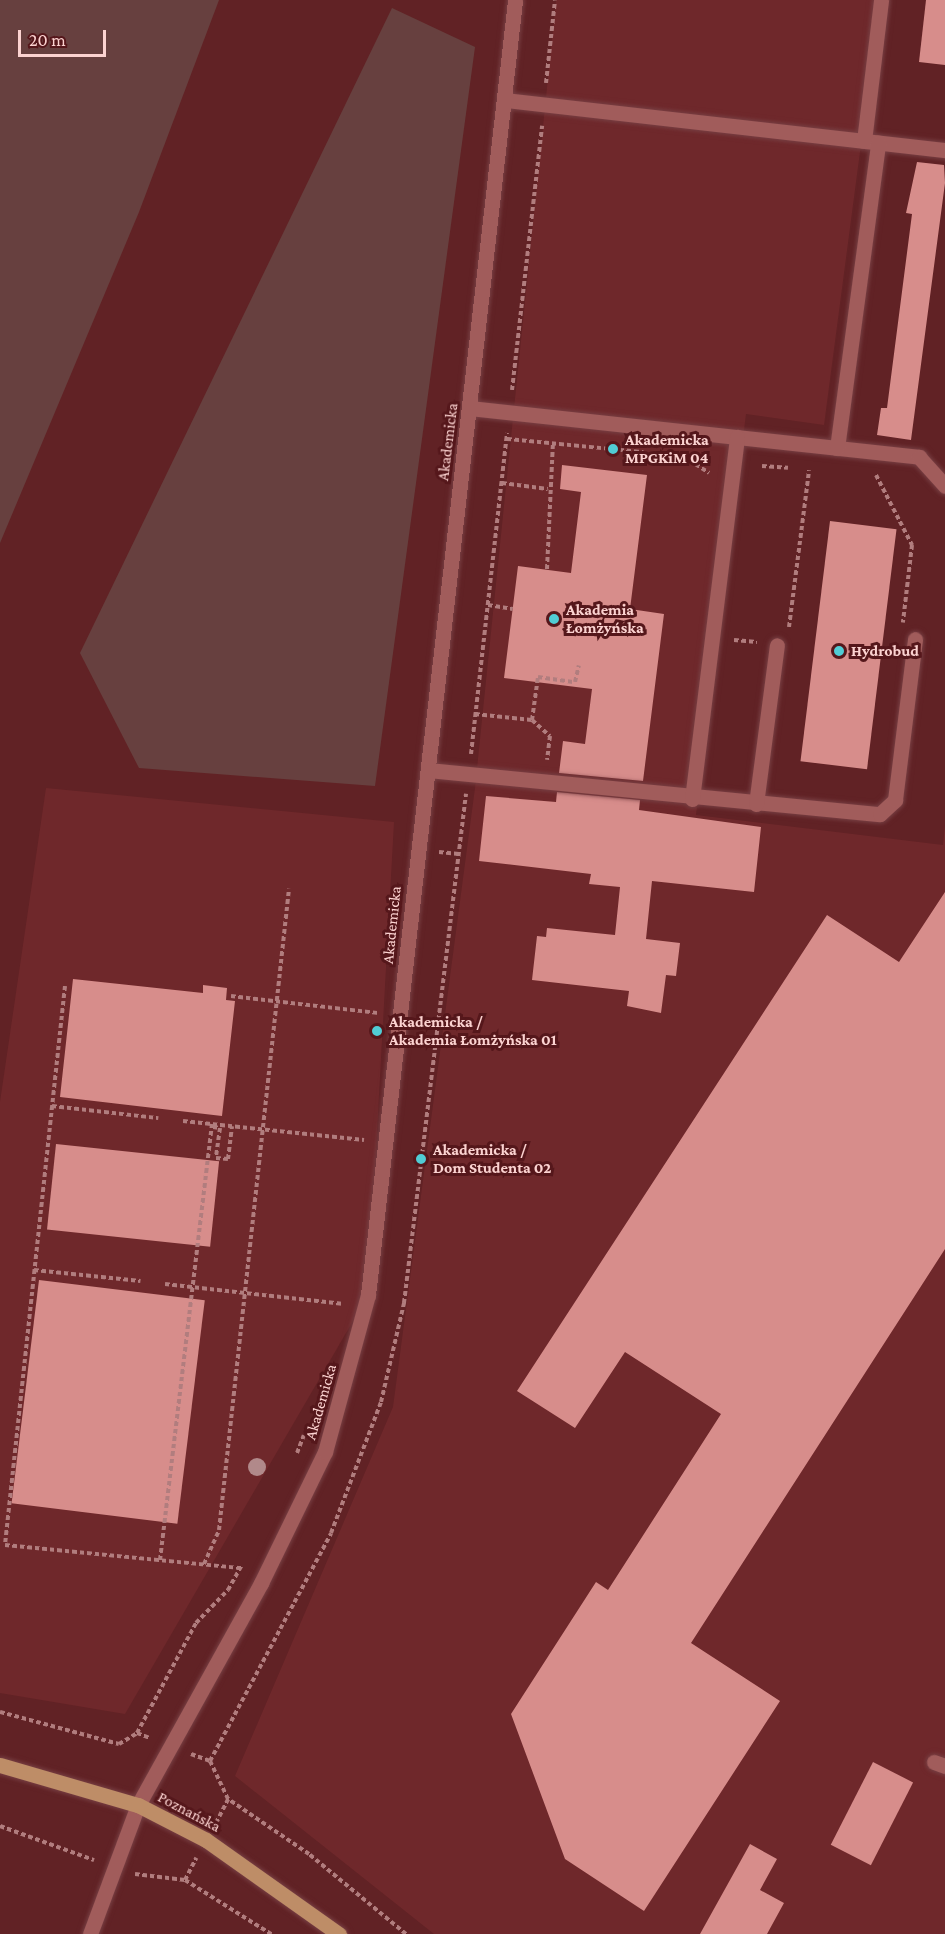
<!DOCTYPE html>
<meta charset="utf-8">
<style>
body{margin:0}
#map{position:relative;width:945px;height:1934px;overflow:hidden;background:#612225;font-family:"Crimson Pro",serif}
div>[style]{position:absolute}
.built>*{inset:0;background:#6f282b}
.green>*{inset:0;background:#67403f}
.building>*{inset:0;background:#d78d8b;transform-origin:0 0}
.path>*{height:4px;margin-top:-2px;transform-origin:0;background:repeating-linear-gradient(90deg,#b17d7e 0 4.5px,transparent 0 7.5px)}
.roads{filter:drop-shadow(0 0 2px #773f43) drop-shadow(0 0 2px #773f43)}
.minor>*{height:15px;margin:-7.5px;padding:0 7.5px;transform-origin:7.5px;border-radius:7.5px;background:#a15c5b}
.major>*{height:15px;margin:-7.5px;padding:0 7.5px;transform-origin:7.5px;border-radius:7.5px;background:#be8d67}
.trees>*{width:18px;height:18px;margin:-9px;border-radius:50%;background:#b1898a}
.dots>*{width:16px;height:16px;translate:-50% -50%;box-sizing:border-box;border:3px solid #55171b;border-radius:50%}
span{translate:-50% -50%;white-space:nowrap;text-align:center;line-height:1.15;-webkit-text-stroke:6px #55171b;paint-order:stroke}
.poi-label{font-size:16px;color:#fcd3d1;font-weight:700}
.left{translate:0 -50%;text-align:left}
.street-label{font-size:16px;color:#fcd3d1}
.scale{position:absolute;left:18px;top:30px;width:88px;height:27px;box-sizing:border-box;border:3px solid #fcd3d1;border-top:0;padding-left:8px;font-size:18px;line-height:21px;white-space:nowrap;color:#fcd3d1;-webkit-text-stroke:4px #55171b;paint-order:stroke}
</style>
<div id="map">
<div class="built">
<div style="clip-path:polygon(556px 0,880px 0,824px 425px,746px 414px,696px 815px,943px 845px,945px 825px,945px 1934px,434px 1934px,235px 1776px,393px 1407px,475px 788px)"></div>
<div style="clip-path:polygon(46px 788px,394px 822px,368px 1295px,125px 1714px,0 1693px,0 1102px)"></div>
</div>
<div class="green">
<div style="clip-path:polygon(0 0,219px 0,139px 212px,0 543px)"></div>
<div style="clip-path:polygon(392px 8px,475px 47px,375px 786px,139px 768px,80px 653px)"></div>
</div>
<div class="building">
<div style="clip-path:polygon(926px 0,945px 0,945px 65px,919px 62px)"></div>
<div style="clip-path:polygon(917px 162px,944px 165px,945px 183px,911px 440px,877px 435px,881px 408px,887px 408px,912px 214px,906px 213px)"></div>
<div style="clip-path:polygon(562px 465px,647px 475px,630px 609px,664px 614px,643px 781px,559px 773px,563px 741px,585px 744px,592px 689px,504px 678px,518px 566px,571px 573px,581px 492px,560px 489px)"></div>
<div style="left:830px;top:521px;width:67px;height:242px;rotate:7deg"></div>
<div style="clip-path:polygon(557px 792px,640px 800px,639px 810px,761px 827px,754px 892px,652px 881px,646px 939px,680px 943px,676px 976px,666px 975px,661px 1013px,627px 1006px,629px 991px,532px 980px,537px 936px,546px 937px,547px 928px,615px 935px,620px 887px,589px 884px,591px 874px,479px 861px,486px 796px,556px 802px)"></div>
<div style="clip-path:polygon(945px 892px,945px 1249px,691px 1643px,780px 1701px,644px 1911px,565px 1859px,511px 1714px,596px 1582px,608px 1590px,721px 1414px,625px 1352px,575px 1428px,517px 1391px,827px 915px,899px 962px)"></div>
<div style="clip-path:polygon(73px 979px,203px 993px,203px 985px,227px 988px,226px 1000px,235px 1001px,222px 1116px,60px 1097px)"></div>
<div style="left:56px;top:1144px;width:164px;height:86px;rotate:6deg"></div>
<div style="left:39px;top:1280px;width:167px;height:225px;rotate:7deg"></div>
<div style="left:873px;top:1762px;width:45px;height:93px;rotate:27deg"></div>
<div style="clip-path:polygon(750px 1844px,777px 1859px,760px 1890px,784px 1903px,767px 1934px,700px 1934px)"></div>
</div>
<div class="path">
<div style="left:546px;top:83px;width:83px;rotate:-83.8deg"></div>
<div style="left:512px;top:390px;width:266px;rotate:-83.5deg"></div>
<div style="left:507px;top:439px;width:137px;rotate:5.5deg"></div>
<div style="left:683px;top:456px;width:31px;rotate:33deg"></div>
<div style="left:762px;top:466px;width:26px;rotate:4deg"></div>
<div style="left:876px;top:475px;width:79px;rotate:62.8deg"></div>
<div style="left:912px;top:545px;width:78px;rotate:96.7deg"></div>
<div style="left:502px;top:483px;width:46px;rotate:7.4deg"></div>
<div style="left:547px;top:569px;width:126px;rotate:-87.3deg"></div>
<div style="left:488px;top:605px;width:25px;rotate:9deg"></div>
<div style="left:789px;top:627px;width:158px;rotate:-82.7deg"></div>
<div style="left:734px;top:640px;width:23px;rotate:5deg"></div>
<div style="left:475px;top:714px;width:57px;rotate:6deg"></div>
<div style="left:532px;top:720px;width:43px;rotate:-82.1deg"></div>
<div style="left:538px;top:677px;width:37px;rotate:8deg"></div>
<div style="left:575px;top:682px;width:17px;rotate:-77deg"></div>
<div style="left:532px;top:720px;width:24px;rotate:42deg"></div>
<div style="left:550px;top:736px;width:24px;rotate:97deg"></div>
<div style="left:471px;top:754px;width:323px;rotate:-83.6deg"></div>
<div style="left:439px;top:852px;width:20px;rotate:6deg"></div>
<div style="left:65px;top:986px;width:562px;rotate:96.13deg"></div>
<div style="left:5px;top:1545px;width:237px;rotate:5.6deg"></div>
<div style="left:231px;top:996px;width:149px;rotate:6.6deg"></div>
<div style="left:52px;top:1106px;width:107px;rotate:6.5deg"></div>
<div style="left:183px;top:1121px;width:182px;rotate:6deg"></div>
<div style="left:213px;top:1127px;width:7px;rotate:8deg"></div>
<div style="left:220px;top:1128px;width:30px;rotate:98deg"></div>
<div style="left:216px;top:1158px;width:12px;rotate:5deg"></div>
<div style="left:228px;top:1159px;width:33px;rotate:-83deg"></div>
<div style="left:34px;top:1270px;width:107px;rotate:5.9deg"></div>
<div style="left:165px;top:1284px;width:178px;rotate:6.4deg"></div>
<div style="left:297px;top:1453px;width:19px;rotate:-69deg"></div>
<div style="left:160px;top:1560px;width:439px;rotate:-83.2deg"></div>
<div style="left:204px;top:1564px;width:37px;rotate:-66deg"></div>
<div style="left:219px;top:1530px;width:645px;rotate:-83.77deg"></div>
<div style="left:0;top:1712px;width:123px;rotate:15.1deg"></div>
<div style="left:119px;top:1744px;width:21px;rotate:-31deg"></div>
<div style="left:137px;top:1733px;width:125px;rotate:-61.8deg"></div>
<div style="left:196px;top:1623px;width:46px;rotate:-45.9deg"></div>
<div style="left:228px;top:1590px;width:29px;rotate:-61deg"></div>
<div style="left:137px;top:1733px;width:14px;rotate:21deg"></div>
<div style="left:191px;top:1754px;width:20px;rotate:20deg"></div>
<div style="left:216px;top:1823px;width:27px;rotate:-63deg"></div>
<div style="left:0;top:1826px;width:100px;rotate:19.9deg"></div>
<div style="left:135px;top:1874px;width:50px;rotate:6.8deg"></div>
<div style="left:185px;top:1880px;width:102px;rotate:32.1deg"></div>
<div style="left:185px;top:1880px;width:25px;rotate:-63deg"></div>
<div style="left:406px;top:1934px;width:126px;rotate:-140.5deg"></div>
<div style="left:309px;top:1854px;width:98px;rotate:-145.8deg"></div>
<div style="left:228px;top:1799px;width:42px;rotate:-115.3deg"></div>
<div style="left:210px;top:1761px;width:258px;rotate:-62deg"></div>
<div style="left:331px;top:1533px;width:140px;rotate:-69.1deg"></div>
<div style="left:381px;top:1402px;width:102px;rotate:-76.9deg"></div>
<div style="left:404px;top:1303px;width:513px;rotate:-83.06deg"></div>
</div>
<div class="roads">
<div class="minor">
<div style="left:505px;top:100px;width:443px;rotate:6.5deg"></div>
<div style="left:864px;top:141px;width:142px;rotate:-83.1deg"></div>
<div style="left:470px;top:408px;width:452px;rotate:6.2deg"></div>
<div style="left:919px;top:457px;width:39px;rotate:48deg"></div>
<div style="left:837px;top:448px;width:308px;rotate:-82.3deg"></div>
<div style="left:428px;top:770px;width:454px;rotate:5.6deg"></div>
<div style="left:880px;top:814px;width:21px;rotate:-43deg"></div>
<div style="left:895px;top:800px;width:162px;rotate:-82.9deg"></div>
<div style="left:692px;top:799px;width:365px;rotate:-82.9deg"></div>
<div style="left:756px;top:804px;width:160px;rotate:-82.5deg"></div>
<div style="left:934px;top:1762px;width:12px;rotate:20deg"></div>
<div style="left:90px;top:1934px;width:138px;rotate:-69.6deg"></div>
<div style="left:138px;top:1805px;width:254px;rotate:-61deg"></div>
<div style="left:261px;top:1583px;width:146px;rotate:-64deg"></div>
<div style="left:325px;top:1452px;width:163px;rotate:-74.7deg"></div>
<div style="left:368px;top:1295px;width:1303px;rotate:-83.52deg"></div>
</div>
<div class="major">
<div style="left:0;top:1765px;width:144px;rotate:16.2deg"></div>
<div style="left:138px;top:1805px;width:76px;rotate:27.2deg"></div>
<div style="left:206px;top:1840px;width:163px;rotate:35.3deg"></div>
</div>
</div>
<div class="trees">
<div style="left:257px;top:1467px"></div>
</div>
<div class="dots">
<div style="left:613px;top:449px;background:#51ccd4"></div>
<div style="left:554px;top:619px;background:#51ccd4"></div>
<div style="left:839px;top:651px;background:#51ccd4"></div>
<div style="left:377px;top:1031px;background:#51ccd4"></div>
<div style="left:421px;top:1159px;background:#51ccd4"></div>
</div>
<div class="poi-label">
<span class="left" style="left:625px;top:449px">Akademicka<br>MPGKiM 04</span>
<span class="left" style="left:566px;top:619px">Akademia<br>Łomżyńska</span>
<span class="left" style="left:851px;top:651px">Hydrobud</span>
<span class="left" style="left:389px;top:1031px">Akademicka /<br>Akademia Łomżyńska 01</span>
<span class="left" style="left:433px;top:1159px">Akademicka /<br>Dom Studenta 02</span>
</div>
<div class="street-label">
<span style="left:448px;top:442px;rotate:-83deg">Akademicka</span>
<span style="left:392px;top:925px;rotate:-84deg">Akademicka</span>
<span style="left:321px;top:1402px;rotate:-74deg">Akademicka</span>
<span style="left:189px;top:1812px;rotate:28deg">Poznańska</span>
</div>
<div class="scale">20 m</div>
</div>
